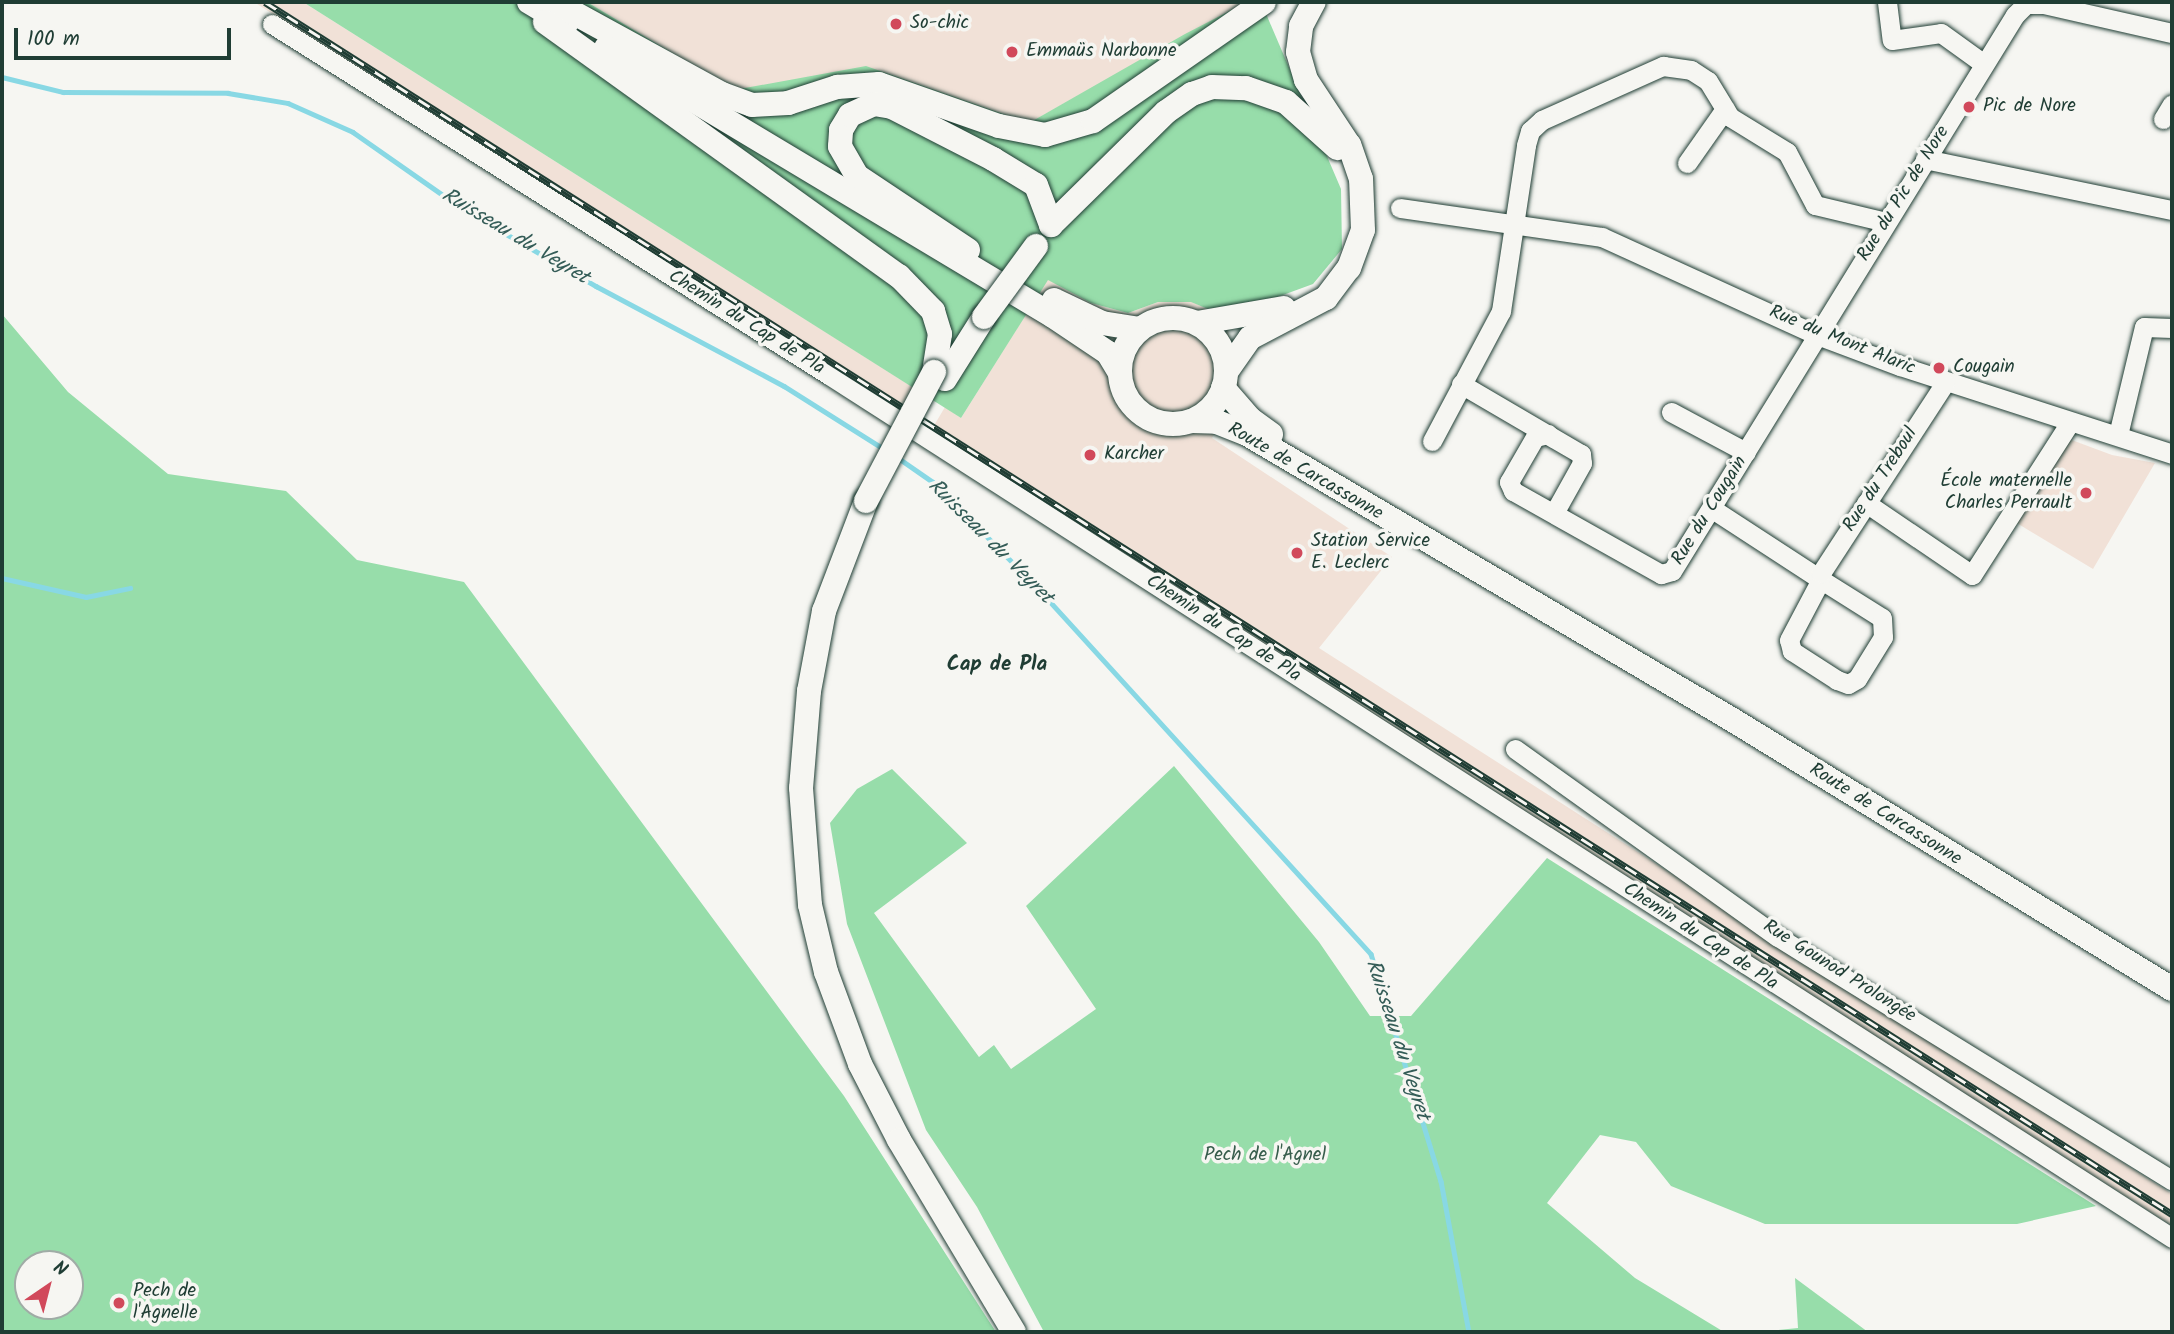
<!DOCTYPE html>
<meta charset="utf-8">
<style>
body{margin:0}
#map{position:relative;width:2174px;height:1334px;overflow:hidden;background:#f6f6f2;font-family:Kalam,sans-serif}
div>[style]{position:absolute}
.built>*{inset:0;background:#f1e1d7}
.green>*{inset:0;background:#97ddaa}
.stream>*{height:4.5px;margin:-2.25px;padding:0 2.25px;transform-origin:2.25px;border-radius:2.25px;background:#88d8e4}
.roads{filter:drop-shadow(0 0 2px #1f3d34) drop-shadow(0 0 2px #1f3d34)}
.minor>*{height:19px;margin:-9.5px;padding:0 9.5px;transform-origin:9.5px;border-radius:9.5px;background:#f6f6f2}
.major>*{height:24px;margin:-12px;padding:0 12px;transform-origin:12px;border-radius:12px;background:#f6f6f2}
.major>.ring{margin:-12px;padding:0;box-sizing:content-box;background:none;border:24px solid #f6f6f2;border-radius:50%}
.rail>*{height:7px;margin-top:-3.5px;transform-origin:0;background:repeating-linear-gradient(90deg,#f6f6f2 0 13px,#1f3d34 0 26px);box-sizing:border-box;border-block:2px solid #1f3d34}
.bridges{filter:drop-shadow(0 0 2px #1f3d34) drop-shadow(0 0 2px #1f3d34)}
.major-bridge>*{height:24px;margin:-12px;padding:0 12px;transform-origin:12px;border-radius:12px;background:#f6f6f2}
.dots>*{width:19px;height:19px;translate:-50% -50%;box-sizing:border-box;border:4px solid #f6f6f2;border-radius:50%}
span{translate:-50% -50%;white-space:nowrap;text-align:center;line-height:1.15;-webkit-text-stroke:7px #f6f6f2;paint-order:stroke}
.poi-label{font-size:19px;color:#1f3d34}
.left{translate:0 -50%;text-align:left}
.right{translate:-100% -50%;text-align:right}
.street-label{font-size:19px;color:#1f3d34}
.park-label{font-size:19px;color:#375d4c}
.water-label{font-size:21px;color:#345c57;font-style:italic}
.neighbourhood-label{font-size:21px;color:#1f3d34;font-weight:700}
.frame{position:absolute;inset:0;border:4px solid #1f3d34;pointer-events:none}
.north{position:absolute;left:14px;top:1250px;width:70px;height:70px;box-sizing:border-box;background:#f6f6f2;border:2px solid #a0aca6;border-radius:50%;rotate:35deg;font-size:19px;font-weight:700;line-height:28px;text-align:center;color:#1f3d34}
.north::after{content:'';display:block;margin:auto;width:24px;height:32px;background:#d1495b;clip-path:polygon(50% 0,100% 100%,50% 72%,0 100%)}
.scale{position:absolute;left:14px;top:28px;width:217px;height:32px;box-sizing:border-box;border:4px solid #1f3d34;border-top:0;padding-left:9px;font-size:21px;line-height:24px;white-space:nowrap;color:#1f3d34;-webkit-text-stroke:5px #f6f6f2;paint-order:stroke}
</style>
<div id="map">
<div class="built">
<div style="clip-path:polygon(254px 2px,303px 2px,914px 388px,898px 414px)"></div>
<div style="clip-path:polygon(587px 2px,1247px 2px,1029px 123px,734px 90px)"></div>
<div style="clip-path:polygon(1048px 279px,1091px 303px,1128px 313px,1158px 302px,1192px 302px,1225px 316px,1240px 388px,1212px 438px,1392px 557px,1319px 648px,2172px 1194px,2172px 1226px,929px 434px,945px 407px,961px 418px)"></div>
<div style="clip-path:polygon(2069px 439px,2112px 455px,2155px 463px,2093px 569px,2015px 522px)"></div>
</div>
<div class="green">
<div style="clip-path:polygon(303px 2px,587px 2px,734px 90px,866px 66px,1029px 123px,1185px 34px,1247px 2px,1261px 2px,1341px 189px,1342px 249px,1313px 284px,1225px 316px,1191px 302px,1158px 302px,1128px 313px,1091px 303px,1048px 280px,961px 418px)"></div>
<div style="clip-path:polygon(evenodd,2px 314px,68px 392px,168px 474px,286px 491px,357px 560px,464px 582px,844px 1096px,996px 1332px,2px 1332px,2px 314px,70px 1264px,70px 1306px,28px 1306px,28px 1264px,70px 1264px)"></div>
<div style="clip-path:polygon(1174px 766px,1319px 942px,1370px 1016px,1411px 1016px,1547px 858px,2096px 1206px,2017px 1224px,1765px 1224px,1671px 1186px,1636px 1142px,1600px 1135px,1547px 1203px,1635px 1278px,1724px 1332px,1044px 1332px,977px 1207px,926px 1130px,847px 924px,830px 823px,857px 789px,892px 769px,967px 843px,874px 913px,979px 1057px,994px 1045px,1011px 1069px,1096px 1009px,1026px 906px)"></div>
<div style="clip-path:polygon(1795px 1278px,1868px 1332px,1760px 1332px,1798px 1328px)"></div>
</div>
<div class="stream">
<div style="left:2px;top:77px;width:63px;rotate:13.8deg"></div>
<div style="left:63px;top:92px;width:165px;rotate:0.3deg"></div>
<div style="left:228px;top:93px;width:61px;rotate:9.5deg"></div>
<div style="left:288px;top:103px;width:71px;rotate:24deg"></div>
<div style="left:353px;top:132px;width:134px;rotate:35deg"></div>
<div style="left:463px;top:209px;width:154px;rotate:30.1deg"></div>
<div style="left:596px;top:286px;width:213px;rotate:28deg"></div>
<div style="left:784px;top:386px;width:118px;rotate:32.2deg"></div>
<div style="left:897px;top:457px;width:44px;rotate:34.8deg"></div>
<div style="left:933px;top:482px;width:144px;rotate:45.3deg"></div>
<div style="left:1034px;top:584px;width:500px;rotate:47.67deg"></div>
<div style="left:1371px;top:954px;width:238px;rotate:72.9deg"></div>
<div style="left:1441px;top:1181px;width:154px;rotate:79.5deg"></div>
<div style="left:2px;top:578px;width:86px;rotate:12.7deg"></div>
<div style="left:86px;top:597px;width:45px;rotate:-11.6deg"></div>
</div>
<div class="roads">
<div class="minor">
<div style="left:1887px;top:2px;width:38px;rotate:83deg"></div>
<div style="left:1892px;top:40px;width:49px;rotate:-8.1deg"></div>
<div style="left:1941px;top:33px;width:53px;rotate:35.8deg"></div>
<div style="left:272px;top:24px;width:658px;rotate:32.22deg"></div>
<div style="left:829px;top:375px;width:1596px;rotate:32.72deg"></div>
<div style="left:2163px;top:119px;width:17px;rotate:-59deg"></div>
<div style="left:1925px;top:159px;width:252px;rotate:11.7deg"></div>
<div style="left:1687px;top:163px;width:66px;rotate:-54.9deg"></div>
<div style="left:1400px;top:208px;width:204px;rotate:8.2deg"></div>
<div style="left:1602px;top:237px;width:236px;rotate:24.5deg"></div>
<div style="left:1817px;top:335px;width:89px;rotate:20.5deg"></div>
<div style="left:1900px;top:366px;width:286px;rotate:17.9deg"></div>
<div style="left:1461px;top:384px;width:139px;rotate:30.3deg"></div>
<div style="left:1581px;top:454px;width:9px;rotate:84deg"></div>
<div style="left:1582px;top:463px;width:57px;rotate:119.2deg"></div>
<div style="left:1671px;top:412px;width:85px;rotate:28.1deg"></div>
<div style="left:1548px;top:434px;width:13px;rotate:167deg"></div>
<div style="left:1535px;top:437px;width:52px;rotate:120deg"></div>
<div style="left:1509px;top:482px;width:10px;rotate:66deg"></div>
<div style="left:1513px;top:491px;width:170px;rotate:29.3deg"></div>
<div style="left:1661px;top:574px;width:11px;rotate:-15deg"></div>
<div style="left:1672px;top:571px;width:653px;rotate:-58.33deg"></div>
<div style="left:2015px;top:15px;width:16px;rotate:-45deg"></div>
<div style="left:2026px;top:4px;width:18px"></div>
<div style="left:2044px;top:4px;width:131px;rotate:12.8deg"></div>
<div style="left:2118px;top:435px;width:111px;rotate:-76.5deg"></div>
<div style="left:2144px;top:327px;width:28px;rotate:2deg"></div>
<div style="left:1432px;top:441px;width:147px;rotate:-62deg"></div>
<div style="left:1501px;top:311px;width:168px;rotate:-81.4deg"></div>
<div style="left:1526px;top:145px;width:15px;rotate:-74deg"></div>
<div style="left:1530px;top:131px;width:16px;rotate:-43deg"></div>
<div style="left:1542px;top:120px;width:133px;rotate:-24.1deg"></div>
<div style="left:1663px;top:66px;width:28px;rotate:8deg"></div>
<div style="left:1691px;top:70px;width:20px;rotate:33deg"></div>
<div style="left:1708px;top:81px;width:42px;rotate:58.6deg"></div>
<div style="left:1730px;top:117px;width:67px;rotate:31.6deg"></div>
<div style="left:1787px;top:152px;width:60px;rotate:62.2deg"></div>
<div style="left:1815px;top:205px;width:73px;rotate:13.5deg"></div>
<div style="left:1866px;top:503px;width:128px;rotate:34.2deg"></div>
<div style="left:1972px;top:575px;width:179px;rotate:-57.3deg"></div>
<div style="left:1714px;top:510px;width:126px;rotate:33.1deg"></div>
<div style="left:1820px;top:579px;width:73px;rotate:32.2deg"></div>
<div style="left:1882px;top:618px;width:19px;rotate:87deg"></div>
<div style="left:1883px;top:637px;width:49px;rotate:121.8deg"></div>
<div style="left:1857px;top:679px;width:10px;rotate:151deg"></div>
<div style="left:1848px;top:684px;width:12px;rotate:-160deg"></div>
<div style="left:1837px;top:680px;width:54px;rotate:-147.2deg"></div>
<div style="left:1792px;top:651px;width:11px;rotate:-105deg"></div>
<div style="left:1789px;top:640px;width:62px;rotate:-62.2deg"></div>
<div style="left:1818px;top:585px;width:6px;rotate:-72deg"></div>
<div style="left:1820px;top:579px;width:6px;rotate:-81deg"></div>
<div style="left:1821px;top:573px;width:227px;rotate:-56.9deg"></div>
<div style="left:1515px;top:749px;width:323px;rotate:35.6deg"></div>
<div style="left:1778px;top:937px;width:463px;rotate:31.7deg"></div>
</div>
<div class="major">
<div style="left:529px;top:2px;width:43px;rotate:30.7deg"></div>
<div style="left:554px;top:2px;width:192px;rotate:28.7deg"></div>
<div style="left:722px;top:94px;width:32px;rotate:20deg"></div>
<div style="left:752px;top:105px;width:36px;rotate:-3deg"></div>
<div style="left:788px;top:103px;width:52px;rotate:-18.1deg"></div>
<div style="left:837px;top:87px;width:42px;rotate:-4.1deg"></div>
<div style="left:879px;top:84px;width:127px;rotate:19.3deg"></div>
<div style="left:999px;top:126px;width:47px;rotate:11.1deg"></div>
<div style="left:1045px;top:135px;width:50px;rotate:-16.3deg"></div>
<div style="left:1093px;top:121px;width:208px;rotate:-34.8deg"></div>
<div style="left:545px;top:22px;width:436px;rotate:35.7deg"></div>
<div style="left:899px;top:276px;width:49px;rotate:45.8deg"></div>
<div style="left:933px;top:311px;width:24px;rotate:73deg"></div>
<div style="left:940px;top:334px;width:38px;rotate:99deg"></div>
<div style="left:606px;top:48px;width:521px;rotate:30.94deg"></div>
<div style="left:1053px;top:316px;width:66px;rotate:33.9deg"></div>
<div style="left:1108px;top:353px;width:21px;rotate:59deg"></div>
<div style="left:1051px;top:225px;width:161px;rotate:-44.5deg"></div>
<div style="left:1166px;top:112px;width:32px;rotate:-35deg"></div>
<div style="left:1192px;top:94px;width:21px;rotate:-19deg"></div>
<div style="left:1212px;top:87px;width:34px;rotate:2deg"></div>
<div style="left:1246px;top:88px;width:42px;rotate:19.3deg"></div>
<div style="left:1286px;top:102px;width:69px;rotate:42deg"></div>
<div style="left:968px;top:250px;width:133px;rotate:-146.3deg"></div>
<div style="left:857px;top:176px;width:34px;rotate:-120deg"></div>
<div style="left:840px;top:146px;width:16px;rotate:-86deg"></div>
<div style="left:841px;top:130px;width:17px;rotate:-59deg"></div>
<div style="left:850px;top:115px;width:26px;rotate:-25deg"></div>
<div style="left:874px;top:104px;width:18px;rotate:9deg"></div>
<div style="left:892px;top:107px;width:114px;rotate:27.2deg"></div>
<div style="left:993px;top:159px;width:50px;rotate:31.2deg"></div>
<div style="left:1036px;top:185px;width:43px;rotate:69.4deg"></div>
<div style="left:1054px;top:300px;width:53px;rotate:25.6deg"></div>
<div style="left:1102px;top:323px;width:37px;rotate:9deg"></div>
<div class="ring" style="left:1120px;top:318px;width:82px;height:82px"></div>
<div style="left:1197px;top:323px;width:88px;rotate:-9.8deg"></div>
<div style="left:1226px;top:372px;width:42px;rotate:-54.8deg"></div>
<div style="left:1250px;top:338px;width:86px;rotate:-27.8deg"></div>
<div style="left:1326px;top:298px;width:38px;rotate:-53deg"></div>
<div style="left:1349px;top:268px;width:40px;rotate:-69.8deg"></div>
<div style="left:1363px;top:230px;width:51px;rotate:-92.2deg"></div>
<div style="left:1361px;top:179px;width:36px;rotate:-109deg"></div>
<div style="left:1349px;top:145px;width:78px;rotate:-123.5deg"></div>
<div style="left:1306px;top:80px;width:29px;rotate:-106deg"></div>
<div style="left:1298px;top:52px;width:26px;rotate:-83deg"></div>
<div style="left:1301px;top:26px;width:27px;rotate:-62deg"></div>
<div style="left:945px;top:379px;width:73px;rotate:-57.8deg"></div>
<div style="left:1223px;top:388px;width:41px;rotate:48.9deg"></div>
<div style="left:1250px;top:419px;width:26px;rotate:36deg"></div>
<div style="left:1192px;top:421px;width:25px;rotate:2deg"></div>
<div style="left:1217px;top:422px;width:32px;rotate:22deg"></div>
<div style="left:1247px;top:434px;width:562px;rotate:30.49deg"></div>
<div style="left:1731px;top:719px;width:517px;rotate:31.48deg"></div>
<div style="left:866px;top:501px;width:118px;rotate:110.9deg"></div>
<div style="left:824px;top:611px;width:81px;rotate:100.6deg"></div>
<div style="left:809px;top:691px;width:97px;rotate:94.7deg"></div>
<div style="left:801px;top:788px;width:117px;rotate:85.6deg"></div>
<div style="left:810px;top:905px;width:69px;rotate:76.6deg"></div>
<div style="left:826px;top:972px;width:98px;rotate:69.7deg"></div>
<div style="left:860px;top:1064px;width:85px;rotate:62.8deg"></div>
<div style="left:899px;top:1140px;width:224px;rotate:59.1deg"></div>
</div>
</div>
<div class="rail">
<div style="left:265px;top:2px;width:2260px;rotate:32.44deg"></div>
</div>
<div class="bridges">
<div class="major-bridge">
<div style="left:984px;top:317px;width:88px;rotate:-53.8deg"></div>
<div style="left:866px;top:501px;width:146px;rotate:-62.2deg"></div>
</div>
</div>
<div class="dots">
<div style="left:896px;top:24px;background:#d1495b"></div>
<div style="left:1012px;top:52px;background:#d1495b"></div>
<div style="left:1969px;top:107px;background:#d1495b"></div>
<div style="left:1939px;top:368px;background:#d1495b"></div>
<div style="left:1090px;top:455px;background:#d1495b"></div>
<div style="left:2086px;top:493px;background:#d1495b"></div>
<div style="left:1297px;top:553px;background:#d1495b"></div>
<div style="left:119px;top:1303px;background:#d1495b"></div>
</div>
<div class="poi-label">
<span class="left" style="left:910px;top:24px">So-chic</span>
<span class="left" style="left:1026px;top:52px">Emmaüs Narbonne</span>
<span class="left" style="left:1983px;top:107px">Pic de Nore</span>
<span class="left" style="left:1953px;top:368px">Cougain</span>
<span class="left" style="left:1104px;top:455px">Karcher</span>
<span class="right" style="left:2072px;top:493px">École maternelle<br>Charles Perrault</span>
<span class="left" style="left:1311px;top:553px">Station Service<br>E. Leclerc</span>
<span class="left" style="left:133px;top:1303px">Pech de<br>l'Agnelle</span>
</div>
<div class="street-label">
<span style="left:1904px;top:194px;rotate:-58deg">Rue du Pic de Nore</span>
<span style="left:746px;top:323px;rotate:32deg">Chemin du Cap de Pla</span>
<span style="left:1842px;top:341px;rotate:22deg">Rue du Mont Alaric</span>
<span style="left:1305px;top:472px;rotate:30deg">Route de Carcassonne</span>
<span style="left:1881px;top:480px;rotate:-57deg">Rue du Treboul</span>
<span style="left:1710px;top:511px;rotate:-58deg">Rue du Cougain</span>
<span style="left:1223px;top:629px;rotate:33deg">Chemin du Cap de Pla</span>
<span style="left:1885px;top:815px;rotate:32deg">Route de Carcassonne</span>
<span style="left:1700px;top:937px;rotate:33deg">Chemin du Cap de Pla</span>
<span style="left:1839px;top:972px;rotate:32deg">Rue Gounod Prolongée</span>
</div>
<div class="park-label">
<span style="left:1265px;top:1156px">Pech de l'Agnel</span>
</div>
<div class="water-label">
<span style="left:515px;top:237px;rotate:31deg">Ruisseau du Veyret</span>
<span style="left:990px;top:542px;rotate:45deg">Ruisseau du Veyret</span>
<span style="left:1397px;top:1040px;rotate:72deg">Ruisseau du Veyret</span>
</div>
<div class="neighbourhood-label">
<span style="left:997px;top:665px">Cap de Pla</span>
</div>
<div class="frame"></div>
<div class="north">N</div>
<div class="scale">100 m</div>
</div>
